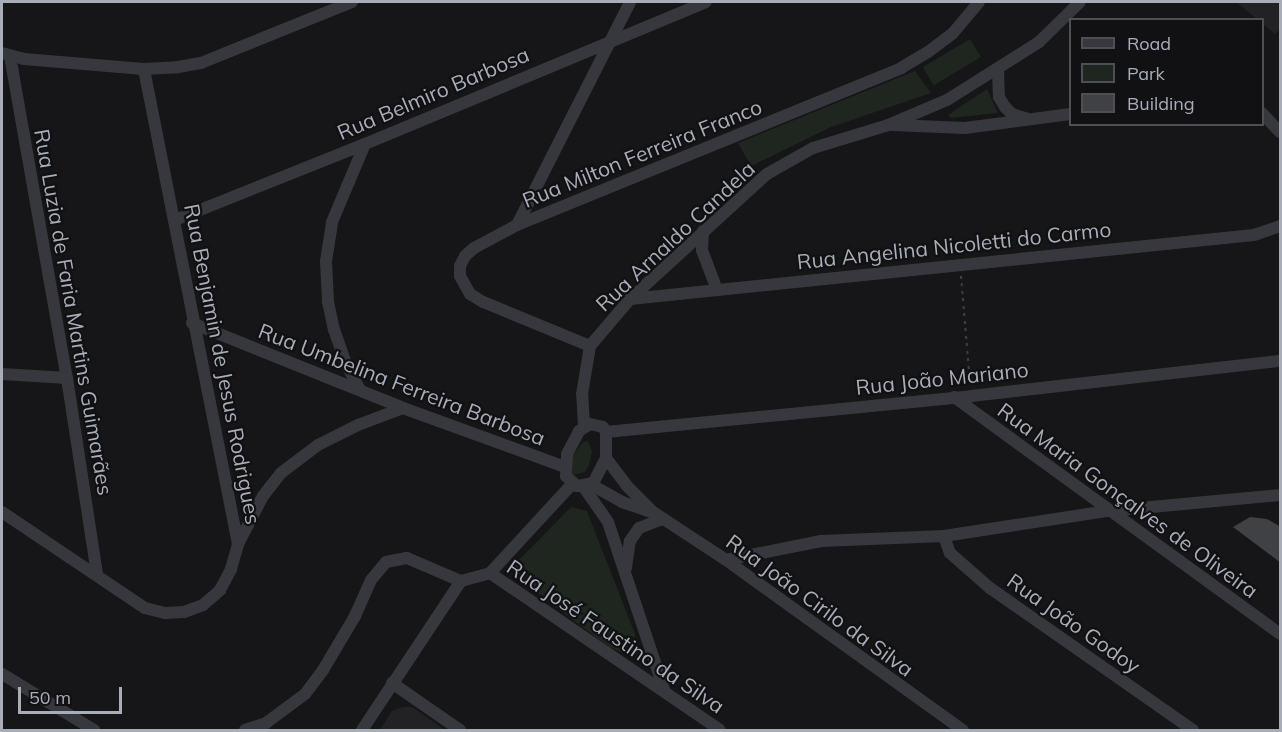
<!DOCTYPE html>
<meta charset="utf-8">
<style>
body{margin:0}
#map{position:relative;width:1282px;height:732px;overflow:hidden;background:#161618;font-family:Mulish,sans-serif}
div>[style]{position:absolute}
.built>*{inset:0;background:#222225}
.green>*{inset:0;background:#1e261f;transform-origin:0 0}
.building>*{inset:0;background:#404145}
.path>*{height:2px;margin-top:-1px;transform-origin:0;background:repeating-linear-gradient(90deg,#3d3f44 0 3px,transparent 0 7.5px)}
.minor>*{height:12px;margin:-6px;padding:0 6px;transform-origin:6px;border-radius:6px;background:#37383d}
span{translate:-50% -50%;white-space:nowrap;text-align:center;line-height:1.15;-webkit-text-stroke:4.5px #111113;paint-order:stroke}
.street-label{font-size:21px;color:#a8adb8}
.frame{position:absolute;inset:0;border:3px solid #a8adb8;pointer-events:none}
.legend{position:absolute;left:1069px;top:18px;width:195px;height:108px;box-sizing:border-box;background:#111113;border:2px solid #4d4f55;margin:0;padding:8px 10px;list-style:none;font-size:18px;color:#a8adb8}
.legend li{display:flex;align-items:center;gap:12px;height:30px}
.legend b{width:30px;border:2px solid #4d4f55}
.scale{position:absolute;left:18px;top:687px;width:104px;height:27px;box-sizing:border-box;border:3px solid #a8adb8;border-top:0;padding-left:8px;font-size:18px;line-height:21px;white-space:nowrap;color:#a8adb8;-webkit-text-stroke:4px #111113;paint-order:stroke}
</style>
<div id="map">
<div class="built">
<div style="clip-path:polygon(1236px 2px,1280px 2px,1280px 29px,1275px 34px,1263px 24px,1262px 20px,1257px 19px)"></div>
<div style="clip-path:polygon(403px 707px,412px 707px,445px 730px,380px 730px,392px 711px)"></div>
</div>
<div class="green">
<div style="left:970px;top:39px;width:21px;height:55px;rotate:59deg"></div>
<div style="clip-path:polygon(915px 71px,931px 93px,831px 127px,751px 166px,738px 143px)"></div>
<div style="clip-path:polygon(987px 89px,998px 113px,951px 118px,948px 115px)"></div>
<div style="clip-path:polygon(588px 441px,592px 451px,589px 465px,585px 472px,573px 475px,572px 457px,582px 443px)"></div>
<div style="clip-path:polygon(571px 507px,587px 511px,590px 519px,635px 634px,635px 641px,628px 651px,620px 652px,609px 647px,517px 578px,514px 565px)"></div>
</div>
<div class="building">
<div style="clip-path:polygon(1250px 517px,1267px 519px,1281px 527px,1281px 563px,1233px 527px)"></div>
</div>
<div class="path">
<div style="left:961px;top:276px;width:108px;rotate:85.2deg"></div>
</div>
<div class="minor">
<div style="left:2px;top:53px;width:23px;rotate:15deg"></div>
<div style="left:24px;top:59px;width:120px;rotate:4.8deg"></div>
<div style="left:144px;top:69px;width:34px;rotate:-3deg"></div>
<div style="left:178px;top:67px;width:23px;rotate:-10deg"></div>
<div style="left:201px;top:63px;width:163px;rotate:-22deg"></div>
<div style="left:10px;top:56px;width:327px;rotate:80deg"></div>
<div style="left:67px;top:378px;width:199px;rotate:81.3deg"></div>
<div style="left:998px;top:70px;width:27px;rotate:88deg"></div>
<div style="left:999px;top:97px;width:12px;rotate:59deg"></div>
<div style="left:1005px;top:107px;width:10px;rotate:45deg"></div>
<div style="left:1012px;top:114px;width:17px;rotate:17deg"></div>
<div style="left:1262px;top:113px;width:26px;rotate:47deg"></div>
<div style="left:893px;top:125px;width:72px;rotate:2.4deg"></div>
<div style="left:965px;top:128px;width:106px;rotate:-7.6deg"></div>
<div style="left:175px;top:220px;width:205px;rotate:-21.8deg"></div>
<div style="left:365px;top:144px;width:369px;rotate:-22.6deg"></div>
<div style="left:517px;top:225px;width:250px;rotate:-63.1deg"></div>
<div style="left:703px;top:231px;width:19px;rotate:93deg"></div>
<div style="left:702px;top:250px;width:43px;rotate:69.4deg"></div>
<div style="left:630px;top:299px;width:627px;rotate:-5.86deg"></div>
<div style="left:1254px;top:235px;width:28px;rotate:-19deg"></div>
<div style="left:192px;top:323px;width:227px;rotate:21.9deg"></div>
<div style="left:403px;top:408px;width:172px;rotate:20deg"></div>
<div style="left:590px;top:346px;width:116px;rotate:-157.6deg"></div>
<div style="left:483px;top:302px;width:15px;rotate:-148deg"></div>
<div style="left:470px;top:294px;width:21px;rotate:-119deg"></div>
<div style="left:460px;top:276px;width:10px;rotate:-90deg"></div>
<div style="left:460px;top:266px;width:11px;rotate:-63deg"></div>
<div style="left:465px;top:256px;width:12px;rotate:-42deg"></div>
<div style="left:474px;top:248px;width:49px;rotate:-28.1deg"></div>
<div style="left:517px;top:225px;width:415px;rotate:-22.2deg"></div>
<div style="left:901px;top:68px;width:31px;rotate:-31deg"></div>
<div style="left:928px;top:52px;width:31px;rotate:-37deg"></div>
<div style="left:953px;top:33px;width:40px;rotate:-50deg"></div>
<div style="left:2px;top:374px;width:65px;rotate:3.5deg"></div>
<div style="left:360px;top:390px;width:30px;rotate:-118deg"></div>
<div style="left:346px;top:364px;width:36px;rotate:-109deg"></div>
<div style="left:334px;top:330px;width:30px;rotate:-102deg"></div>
<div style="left:328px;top:301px;width:40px;rotate:-92.9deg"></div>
<div style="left:326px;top:261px;width:39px;rotate:-81deg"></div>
<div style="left:332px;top:222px;width:85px;rotate:-67.1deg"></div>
<div style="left:954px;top:397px;width:403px;rotate:36deg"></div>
<div style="left:590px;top:424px;width:13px;rotate:13deg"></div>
<div style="left:603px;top:427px;width:6px;rotate:59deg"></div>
<div style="left:606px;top:432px;width:26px;rotate:90deg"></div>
<div style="left:606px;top:458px;width:28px;rotate:117deg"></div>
<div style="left:593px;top:483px;width:16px;rotate:169deg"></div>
<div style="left:577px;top:486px;width:15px;rotate:-138deg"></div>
<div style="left:566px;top:476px;width:22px;rotate:-87deg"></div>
<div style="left:567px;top:454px;width:26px;rotate:-62deg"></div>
<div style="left:579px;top:431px;width:13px;rotate:-32deg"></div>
<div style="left:584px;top:427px;width:33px;rotate:-93deg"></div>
<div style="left:582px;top:394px;width:49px;rotate:-80.5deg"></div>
<div style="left:590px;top:346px;width:62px;rotate:-49.6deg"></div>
<div style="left:630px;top:299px;width:185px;rotate:-42.4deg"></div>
<div style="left:767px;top:174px;width:53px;rotate:-29.5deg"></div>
<div style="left:813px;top:148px;width:78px;rotate:-17deg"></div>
<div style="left:888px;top:125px;width:64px;rotate:-23deg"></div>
<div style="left:947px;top:100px;width:109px;rotate:-32.2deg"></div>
<div style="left:1039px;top:42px;width:57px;rotate:-44.3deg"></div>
<div style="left:606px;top:432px;width:367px;rotate:-5.6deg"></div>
<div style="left:971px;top:396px;width:311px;rotate:-6.5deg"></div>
<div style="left:606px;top:458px;width:34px;rotate:53deg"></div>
<div style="left:626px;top:485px;width:38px;rotate:45deg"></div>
<div style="left:653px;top:512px;width:87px;rotate:33.3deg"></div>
<div style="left:726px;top:560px;width:292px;rotate:35.7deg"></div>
<div style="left:590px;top:484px;width:37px;rotate:29deg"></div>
<div style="left:622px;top:502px;width:31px;rotate:19deg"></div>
<div style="left:583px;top:486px;width:44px;rotate:55.2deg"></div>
<div style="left:608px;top:522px;width:179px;rotate:71.5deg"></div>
<div style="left:2px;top:512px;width:172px;rotate:33.9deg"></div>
<div style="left:145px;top:608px;width:21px;rotate:14deg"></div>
<div style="left:165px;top:613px;width:19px;rotate:-3deg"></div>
<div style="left:184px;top:612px;width:20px;rotate:-20deg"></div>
<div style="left:203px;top:605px;width:23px;rotate:-41deg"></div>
<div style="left:220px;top:590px;width:24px;rotate:-62deg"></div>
<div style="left:231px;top:569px;width:26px;rotate:-74deg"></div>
<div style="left:238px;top:544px;width:484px;rotate:-101.2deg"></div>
<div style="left:944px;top:536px;width:18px;rotate:71deg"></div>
<div style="left:950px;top:553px;width:53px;rotate:41.2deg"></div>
<div style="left:990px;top:588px;width:248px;rotate:35deg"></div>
<div style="left:238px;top:544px;width:54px;rotate:-62.5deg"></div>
<div style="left:263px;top:496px;width:29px;rotate:-52deg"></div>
<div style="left:281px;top:473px;width:46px;rotate:-37.1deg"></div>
<div style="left:318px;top:445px;width:45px;rotate:-26.6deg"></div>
<div style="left:358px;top:425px;width:48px;rotate:-20.7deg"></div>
<div style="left:726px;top:560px;width:97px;rotate:-11.3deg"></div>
<div style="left:821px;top:541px;width:123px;rotate:-2.3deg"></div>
<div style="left:944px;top:536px;width:166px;rotate:-8.7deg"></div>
<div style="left:1108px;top:511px;width:173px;rotate:-5.3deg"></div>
<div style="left:626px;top:568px;width:27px;rotate:-82deg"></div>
<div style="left:630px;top:541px;width:16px;rotate:-55deg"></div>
<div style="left:639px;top:528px;width:26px;rotate:-21deg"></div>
<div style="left:490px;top:573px;width:278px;rotate:34.3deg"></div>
<div style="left:2px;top:674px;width:108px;rotate:31.3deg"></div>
<div style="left:392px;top:683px;width:83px;rotate:34.7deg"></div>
<div style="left:245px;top:730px;width:22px;rotate:-18deg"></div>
<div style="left:266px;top:723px;width:49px;rotate:-36.6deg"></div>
<div style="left:305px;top:694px;width:30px;rotate:-53deg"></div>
<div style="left:323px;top:670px;width:63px;rotate:-59.3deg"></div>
<div style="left:355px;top:616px;width:39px;rotate:-66deg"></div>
<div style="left:371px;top:580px;width:23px;rotate:-50deg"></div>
<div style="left:386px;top:562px;width:21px;rotate:-11deg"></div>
<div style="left:407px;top:558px;width:59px;rotate:23.1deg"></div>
<div style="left:362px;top:730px;width:179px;rotate:-56.4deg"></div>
<div style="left:461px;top:581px;width:30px;rotate:-15deg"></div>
<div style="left:490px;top:573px;width:121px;rotate:-47.3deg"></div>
</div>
<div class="street-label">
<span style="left:433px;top:93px;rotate:-23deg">Rua Belmiro Barbosa</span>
<span style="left:642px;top:153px;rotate:-22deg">Rua Milton Ferreira Franco</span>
<span style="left:675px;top:236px;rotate:-43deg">Rua Arnaldo Candela</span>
<span style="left:954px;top:245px;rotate:-6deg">Rua Angelina Nicoletti do Carmo</span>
<span style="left:74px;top:312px;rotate:80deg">Rua Luzia de Faria Martins Guimarães</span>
<span style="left:223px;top:364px;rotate:79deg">Rua Benjamin de Jesus Rodrigues</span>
<span style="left:942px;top:378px;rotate:-6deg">Rua João Mariano</span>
<span style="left:402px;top:384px;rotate:21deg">Rua Umbelina Ferreira Barbosa</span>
<span style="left:1128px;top:500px;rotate:36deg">Rua Maria Gonçalves de Oliveira</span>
<span style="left:820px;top:605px;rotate:36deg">Rua João Cirilo da Silva</span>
<span style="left:1074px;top:623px;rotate:35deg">Rua João Godoy</span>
<span style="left:616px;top:636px;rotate:34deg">Rua José Faustino da Silva</span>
</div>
<div class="frame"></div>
<ul class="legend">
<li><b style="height:8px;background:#37383d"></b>Road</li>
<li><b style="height:16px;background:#1e261f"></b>Park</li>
<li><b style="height:16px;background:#404145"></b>Building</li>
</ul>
<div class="scale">50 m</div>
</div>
